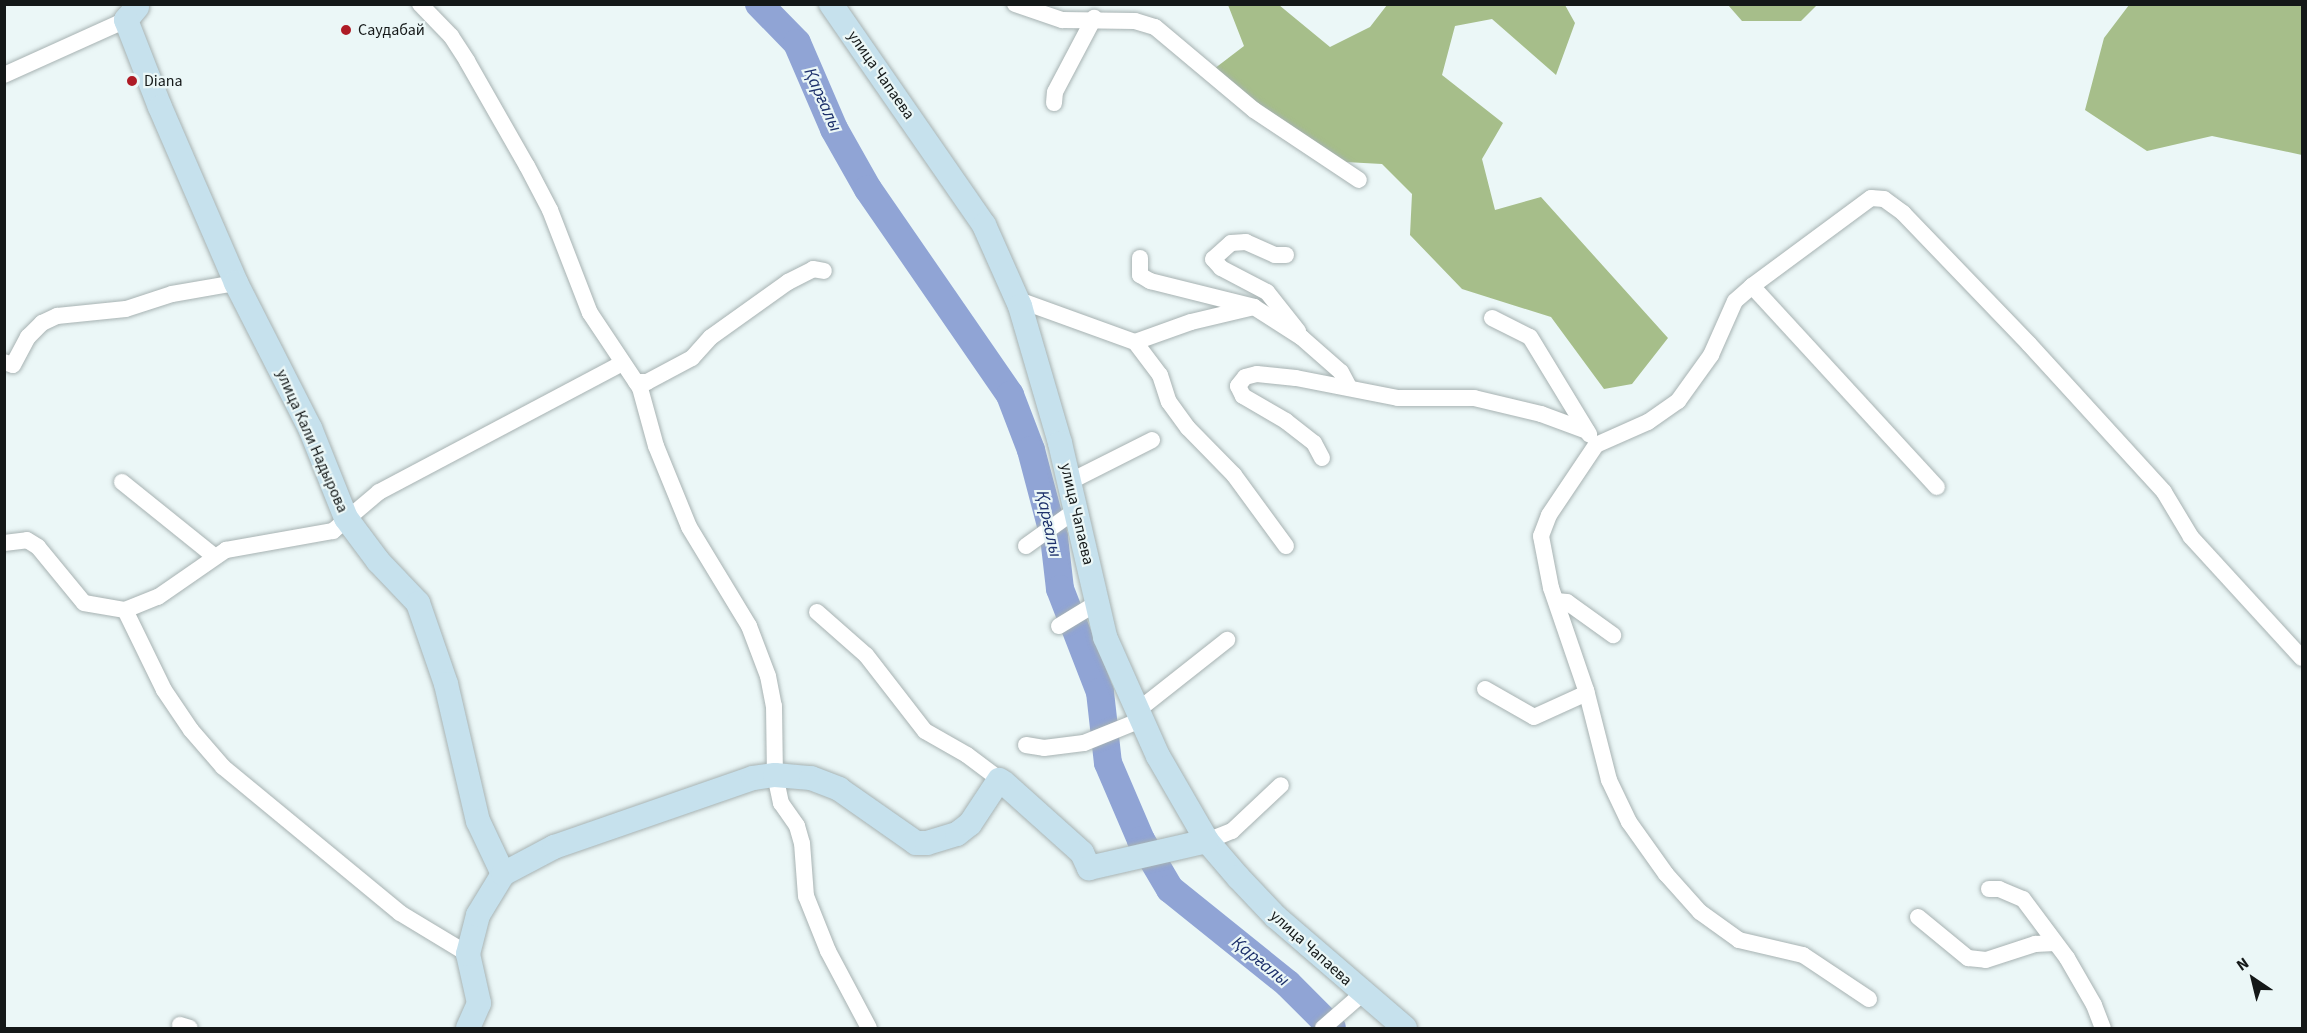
<!DOCTYPE html>
<meta charset="utf-8">
<style>
body{margin:0}
#map{position:relative;width:2307px;height:1033px;overflow:hidden;background:#ebf7f7;font-family:"Source Sans 3",sans-serif}
div>[style]{position:absolute}
.forest>*{inset:0;background:#a6be8a}
.river>*{height:28px;margin:-14px;padding:0 14px;transform-origin:14px;border-radius:14px;background:#90a4d5}
.roads{filter:drop-shadow(0 0 2px #a7b2b2) drop-shadow(0 0 2px #a7b2b2)}
.street>*{height:16px;margin:-8px;padding:0 8px;transform-origin:8px;border-radius:8px;background:#fff}
.secondary>*{height:24px;margin:-12px;padding:0 12px;transform-origin:12px;border-radius:12px;background:#c6e1ed}
.dots>*{width:16px;height:16px;translate:-50% -50%;box-sizing:border-box;border:3px solid #ebf7f7;border-radius:50%}
span{translate:-50% -50%;white-space:nowrap;text-align:center;line-height:1.15;-webkit-text-stroke:4.5px #ebf7f7;paint-order:stroke}
.poi-label{font-size:16px;color:#141818}
.left{translate:0 -50%;text-align:left}
.street-label{font-size:16px;color:#141818}
.water-label{font-size:18px;color:#1d306b;font-style:italic}
.frame{position:absolute;inset:0;border:6px solid #141818;pointer-events:none}
.north{position:absolute;left:2223px;top:949px;width:60px;height:60px;-webkit-text-stroke:4px #ebf7f7;paint-order:stroke;rotate:325deg;font-size:16px;font-weight:700;line-height:24px;text-align:center;color:#141818}
.north::after{content:'';display:block;margin:auto;width:21px;height:27px;background:#141818;clip-path:polygon(50% 0,100% 100%,50% 72%,0 100%)}
</style>
<div id="map">
<div class="forest">
<div style="clip-path:polygon(1228px 5px,1279px 5px,1330px 47px,1370px 27px,1387px 5px,1565px 5px,1575px 23px,1556px 75px,1492px 19px,1455px 26px,1442px 75px,1503px 123px,1482px 159px,1495px 210px,1541px 197px,1668px 338px,1632px 384px,1604px 389px,1551px 317px,1462px 289px,1410px 235px,1412px 194px,1382px 164px,1327px 161px,1210px 72px,1244px 46px)"></div>
<div style="clip-path:polygon(1728px 5px,1817px 5px,1801px 21px,1742px 21px)"></div>
<div style="clip-path:polygon(2129px 5px,2302px 5px,2302px 155px,2212px 136px,2147px 151px,2085px 110px,2104px 38px)"></div>
</div>
<div class="river">
<div style="left:759px;top:4px;width:54px;rotate:45.7deg"></div>
<div style="left:797px;top:43px;width:94px;rotate:66.7deg"></div>
<div style="left:834px;top:129px;width:69px;rotate:60.5deg"></div>
<div style="left:868px;top:189px;width:250px;rotate:55.4deg"></div>
<div style="left:1010px;top:395px;width:59px;rotate:69.1deg"></div>
<div style="left:1031px;top:450px;width:90px;rotate:75.2deg"></div>
<div style="left:1054px;top:537px;width:52px;rotate:83.4deg"></div>
<div style="left:1060px;top:589px;width:110px;rotate:68.8deg"></div>
<div style="left:1100px;top:692px;width:71px;rotate:83.6deg"></div>
<div style="left:1108px;top:763px;width:84px;rotate:66.8deg"></div>
<div style="left:1141px;top:840px;width:57px;rotate:59.4deg"></div>
<div style="left:1170px;top:889px;width:151px;rotate:38.8deg"></div>
<div style="left:1288px;top:984px;width:62px;rotate:45deg"></div>
</div>
<div class="roads">
<div class="street">
<div style="left:420px;top:4px;width:45px;rotate:45.9deg"></div>
<div style="left:451px;top:36px;width:30px;rotate:57deg"></div>
<div style="left:467px;top:61px;width:121px;rotate:60.3deg"></div>
<div style="left:527px;top:166px;width:50px;rotate:62.4deg"></div>
<div style="left:550px;top:210px;width:110px;rotate:68.8deg"></div>
<div style="left:590px;top:313px;width:90px;rotate:56.3deg"></div>
<div style="left:640px;top:388px;width:60px;rotate:74.6deg"></div>
<div style="left:656px;top:446px;width:87px;rotate:67.8deg"></div>
<div style="left:689px;top:527px;width:116px;rotate:58.8deg"></div>
<div style="left:749px;top:626px;width:53px;rotate:69.2deg"></div>
<div style="left:768px;top:676px;width:31px;rotate:79deg"></div>
<div style="left:774px;top:706px;width:69px;rotate:89.2deg"></div>
<div style="left:775px;top:775px;width:29px;rotate:78deg"></div>
<div style="left:781px;top:803px;width:28px;rotate:55deg"></div>
<div style="left:797px;top:826px;width:18px;rotate:74deg"></div>
<div style="left:802px;top:843px;width:53px;rotate:85.7deg"></div>
<div style="left:806px;top:896px;width:59px;rotate:68.2deg"></div>
<div style="left:828px;top:951px;width:87px;rotate:62deg"></div>
<div style="left:1015px;top:4px;width:50px;rotate:18.8deg"></div>
<div style="left:1062px;top:20px;width:73px;rotate:0.8deg"></div>
<div style="left:1135px;top:21px;width:21px;rotate:17deg"></div>
<div style="left:1155px;top:27px;width:129px;rotate:40deg"></div>
<div style="left:1254px;top:110px;width:126px;rotate:33.7deg"></div>
<div style="left:4px;top:75px;width:134px;rotate:-24.3deg"></div>
<div style="left:1054px;top:103px;width:11px;rotate:-85deg"></div>
<div style="left:1055px;top:92px;width:84px;rotate:-62.2deg"></div>
<div style="left:1286px;top:255px;width:11px;rotate:180deg"></div>
<div style="left:1275px;top:255px;width:32px;rotate:-156deg"></div>
<div style="left:1246px;top:242px;width:15px;rotate:176deg"></div>
<div style="left:1231px;top:243px;width:24px;rotate:138deg"></div>
<div style="left:1213px;top:259px;width:12px;rotate:48deg"></div>
<div style="left:1221px;top:268px;width:52px;rotate:27.6deg"></div>
<div style="left:1267px;top:292px;width:50px;rotate:51.5deg"></div>
<div style="left:1140px;top:258px;width:17px;rotate:90deg"></div>
<div style="left:1140px;top:275px;width:12px;rotate:31deg"></div>
<div style="left:1150px;top:281px;width:107px;rotate:14deg"></div>
<div style="left:1254px;top:307px;width:56px;rotate:32.6deg"></div>
<div style="left:1301px;top:337px;width:53px;rotate:41.2deg"></div>
<div style="left:1341px;top:372px;width:17px;rotate:62deg"></div>
<div style="left:1752px;top:286px;width:273px;rotate:47.4deg"></div>
<div style="left:1016px;top:299px;width:127px;rotate:19.9deg"></div>
<div style="left:1135px;top:342px;width:41px;rotate:52.9deg"></div>
<div style="left:1160px;top:375px;width:28px;rotate:72deg"></div>
<div style="left:1169px;top:402px;width:32px;rotate:54deg"></div>
<div style="left:1188px;top:428px;width:66px;rotate:45.6deg"></div>
<div style="left:1234px;top:475px;width:88px;rotate:53.8deg"></div>
<div style="left:1492px;top:318px;width:42px;rotate:26.6deg"></div>
<div style="left:1530px;top:337px;width:114px;rotate:58.7deg"></div>
<div style="left:1135px;top:342px;width:59px;rotate:-19.7deg"></div>
<div style="left:1191px;top:322px;width:65px;rotate:-13.4deg"></div>
<div style="left:4px;top:362px;width:9px;rotate:18deg"></div>
<div style="left:13px;top:365px;width:32px;rotate:-62deg"></div>
<div style="left:28px;top:337px;width:20px;rotate:-45deg"></div>
<div style="left:42px;top:323px;width:17px;rotate:-25deg"></div>
<div style="left:57px;top:316px;width:69px;rotate:-5.8deg"></div>
<div style="left:126px;top:309px;width:48px;rotate:-18.1deg"></div>
<div style="left:172px;top:294px;width:65px;rotate:-9.8deg"></div>
<div style="left:636px;top:382px;width:11px"></div>
<div style="left:647px;top:382px;width:51px;rotate:-28.1deg"></div>
<div style="left:692px;top:358px;width:28px;rotate:-48deg"></div>
<div style="left:711px;top:337px;width:95px;rotate:-35.5deg"></div>
<div style="left:788px;top:282px;width:28px;rotate:-27deg"></div>
<div style="left:813px;top:269px;width:11px;rotate:10deg"></div>
<div style="left:1322px;top:458px;width:17px;rotate:-118deg"></div>
<div style="left:1314px;top:443px;width:36px;rotate:-142deg"></div>
<div style="left:1286px;top:421px;width:50px;rotate:-149.8deg"></div>
<div style="left:1243px;top:396px;width:11px;rotate:-117deg"></div>
<div style="left:1238px;top:386px;width:11px;rotate:-52deg"></div>
<div style="left:1245px;top:377px;width:12px;rotate:-14deg"></div>
<div style="left:1257px;top:374px;width:39px;rotate:6deg"></div>
<div style="left:1296px;top:378px;width:104px;rotate:11.1deg"></div>
<div style="left:1398px;top:398px;width:76px"></div>
<div style="left:1474px;top:398px;width:69px;rotate:13.4deg"></div>
<div style="left:1541px;top:414px;width:49px;rotate:20.3deg"></div>
<div style="left:122px;top:482px;width:118px;rotate:38.8deg"></div>
<div style="left:1069px;top:482px;width:93px;rotate:-26.8deg"></div>
<div style="left:4px;top:543px;width:23px;rotate:-7deg"></div>
<div style="left:27px;top:540px;width:13px;rotate:32deg"></div>
<div style="left:38px;top:547px;width:72px;rotate:50.6deg"></div>
<div style="left:84px;top:603px;width:42px;rotate:9.7deg"></div>
<div style="left:125px;top:610px;width:35px;rotate:-22deg"></div>
<div style="left:158px;top:597px;width:83px;rotate:-34.7deg"></div>
<div style="left:226px;top:550px;width:109px;rotate:-10.1deg"></div>
<div style="left:333px;top:531px;width:60px;rotate:-40.3deg"></div>
<div style="left:379px;top:492px;width:274px;rotate:-27.9deg"></div>
<div style="left:1026px;top:546px;width:62px;rotate:-35.8deg"></div>
<div style="left:1556px;top:601px;width:11px;rotate:5deg"></div>
<div style="left:1567px;top:602px;width:57px;rotate:35.7deg"></div>
<div style="left:125px;top:610px;width:89px;rotate:64deg"></div>
<div style="left:164px;top:690px;width:48px;rotate:56deg"></div>
<div style="left:191px;top:730px;width:49px;rotate:49.1deg"></div>
<div style="left:223px;top:767px;width:229px;rotate:39.5deg"></div>
<div style="left:400px;top:913px;width:79px;rotate:31.1deg"></div>
<div style="left:817px;top:612px;width:65px;rotate:41.3deg"></div>
<div style="left:866px;top:655px;width:96px;rotate:52.2deg"></div>
<div style="left:925px;top:731px;width:48px;rotate:29.7deg"></div>
<div style="left:967px;top:755px;width:45px;rotate:36.9deg"></div>
<div style="left:1059px;top:626px;width:44px;rotate:-31.2deg"></div>
<div style="left:1485px;top:689px;width:56px;rotate:29.7deg"></div>
<div style="left:1534px;top:717px;width:58px;rotate:-24.4deg"></div>
<div style="left:1137px;top:711px;width:115px;rotate:-38.3deg"></div>
<div style="left:1026px;top:745px;width:18px;rotate:9deg"></div>
<div style="left:1044px;top:748px;width:40px;rotate:-7.1deg"></div>
<div style="left:1084px;top:743px;width:61px;rotate:-22deg"></div>
<div style="left:1207px;top:841px;width:27px;rotate:-22deg"></div>
<div style="left:1232px;top:831px;width:67px;rotate:-43.2deg"></div>
<div style="left:1989px;top:889px;width:10px"></div>
<div style="left:1999px;top:889px;width:26px;rotate:23deg"></div>
<div style="left:2023px;top:899px;width:74px;rotate:53.3deg"></div>
<div style="left:2067px;top:958px;width:54px;rotate:60.1deg"></div>
<div style="left:2094px;top:1005px;width:25px;rotate:69deg"></div>
<div style="left:1918px;top:917px;width:65px;rotate:39.4deg"></div>
<div style="left:1968px;top:958px;width:18px;rotate:6deg"></div>
<div style="left:1986px;top:960px;width:52px;rotate:-18.1deg"></div>
<div style="left:2035px;top:944px;width:20px;rotate:-3deg"></div>
<div style="left:1869px;top:999px;width:79px;rotate:-146.3deg"></div>
<div style="left:1803px;top:955px;width:66px;rotate:-166.8deg"></div>
<div style="left:1739px;top:940px;width:48px;rotate:-144.3deg"></div>
<div style="left:1700px;top:912px;width:51px;rotate:-131.8deg"></div>
<div style="left:1666px;top:874px;width:64px;rotate:-125.4deg"></div>
<div style="left:1629px;top:822px;width:47px;rotate:-115.5deg"></div>
<div style="left:1609px;top:780px;width:93px;rotate:-104.3deg"></div>
<div style="left:1586px;top:690px;width:108px;rotate:-108.9deg"></div>
<div style="left:1551px;top:588px;width:53px;rotate:-100.9deg"></div>
<div style="left:1541px;top:536px;width:22px;rotate:-69deg"></div>
<div style="left:1549px;top:515px;width:84px;rotate:-56.1deg"></div>
<div style="left:1596px;top:445px;width:57px;rotate:-23.9deg"></div>
<div style="left:1648px;top:422px;width:37px;rotate:-35deg"></div>
<div style="left:1678px;top:401px;width:57px;rotate:-54.3deg"></div>
<div style="left:1711px;top:355px;width:59px;rotate:-66deg"></div>
<div style="left:1735px;top:301px;width:23px;rotate:-41deg"></div>
<div style="left:1752px;top:286px;width:148px;rotate:-36.5deg"></div>
<div style="left:1871px;top:198px;width:13px;rotate:4deg"></div>
<div style="left:1884px;top:199px;width:24px;rotate:36deg"></div>
<div style="left:1903px;top:213px;width:182px;rotate:46.1deg"></div>
<div style="left:2029px;top:344px;width:200px;rotate:47.6deg"></div>
<div style="left:2164px;top:492px;width:52px;rotate:59deg"></div>
<div style="left:2191px;top:537px;width:164px;rotate:47.5deg"></div>
<div style="left:180px;top:1025px;width:10px;rotate:17deg"></div>
<div style="left:1323px;top:1028px;width:52px;rotate:-41.1deg"></div>
</div>
<div class="secondary">
<div style="left:831px;top:4px;width:269px;rotate:55.3deg"></div>
<div style="left:984px;top:225px;width:89px;rotate:66deg"></div>
<div style="left:1020px;top:306px;width:143px;rotate:73.7deg"></div>
<div style="left:1060px;top:443px;width:199px;rotate:76.9deg"></div>
<div style="left:1105px;top:637px;width:130px;rotate:66deg"></div>
<div style="left:1158px;top:756px;width:98px;rotate:60deg"></div>
<div style="left:1207px;top:841px;width:48px;rotate:49.3deg"></div>
<div style="left:1238px;top:877px;width:55px;rotate:46.5deg"></div>
<div style="left:1276px;top:917px;width:170px;rotate:40.7deg"></div>
<div style="left:137px;top:7px;width:17px;rotate:130deg"></div>
<div style="left:126px;top:20px;width:93px;rotate:68.7deg"></div>
<div style="left:160px;top:107px;width:192px;rotate:66.6deg"></div>
<div style="left:236px;top:283px;width:163px;rotate:63deg"></div>
<div style="left:310px;top:428px;width:97px;rotate:68.2deg"></div>
<div style="left:346px;top:518px;width:54px;rotate:53.3deg"></div>
<div style="left:378px;top:561px;width:58px;rotate:46.4deg"></div>
<div style="left:418px;top:603px;width:86px;rotate:70.9deg"></div>
<div style="left:446px;top:684px;width:141px;rotate:76.9deg"></div>
<div style="left:478px;top:821px;width:59px;rotate:64.7deg"></div>
<div style="left:1003px;top:782px;width:106px;rotate:41.9deg"></div>
<div style="left:1082px;top:853px;width:17px;rotate:65deg"></div>
<div style="left:1089px;top:868px;width:121px;rotate:-12.9deg"></div>
<div style="left:468px;top:1028px;width:27px;rotate:-66deg"></div>
<div style="left:479px;top:1003px;width:50px;rotate:-102.7deg"></div>
<div style="left:468px;top:954px;width:40px;rotate:-75.6deg"></div>
<div style="left:478px;top:915px;width:48px;rotate:-58.6deg"></div>
<div style="left:503px;top:874px;width:58px;rotate:-27.9deg"></div>
<div style="left:554px;top:847px;width:211px;rotate:-19.1deg"></div>
<div style="left:753px;top:778px;width:22px;rotate:-8deg"></div>
<div style="left:775px;top:775px;width:36px;rotate:5deg"></div>
<div style="left:811px;top:778px;width:30px;rotate:21deg"></div>
<div style="left:839px;top:789px;width:94px;rotate:35deg"></div>
<div style="left:916px;top:843px;width:11px"></div>
<div style="left:927px;top:843px;width:31px;rotate:-17deg"></div>
<div style="left:957px;top:834px;width:16px;rotate:-38deg"></div>
<div style="left:970px;top:824px;width:53px;rotate:-56.6deg"></div>
</div>
</div>
<div class="dots">
<div style="left:346px;top:30px;background:#ae1b25"></div>
<div style="left:132px;top:81px;background:#ae1b25"></div>
</div>
<div class="poi-label">
<span class="left" style="left:358px;top:30px">Саудабай</span>
<span class="left" style="left:144px;top:81px">Diana</span>
</div>
<div class="street-label">
<span style="left:881px;top:75px;rotate:55deg">улица Чапаева</span>
<span style="left:312px;top:441px;rotate:66deg">улица Кали Надырова</span>
<span style="left:1077px;top:514px;rotate:77deg">улица Чапаева</span>
<span style="left:1311px;top:948px;rotate:42deg">улица Чапаева</span>
</div>
<div class="water-label">
<span style="left:822px;top:100px;rotate:66deg">Қарғалы</span>
<span style="left:1048px;top:524px;rotate:78deg">Қарғалы</span>
<span style="left:1260px;top:962px;rotate:39deg">Қарғалы</span>
</div>
<div class="frame"></div>
<div class="north">N</div>
</div>
